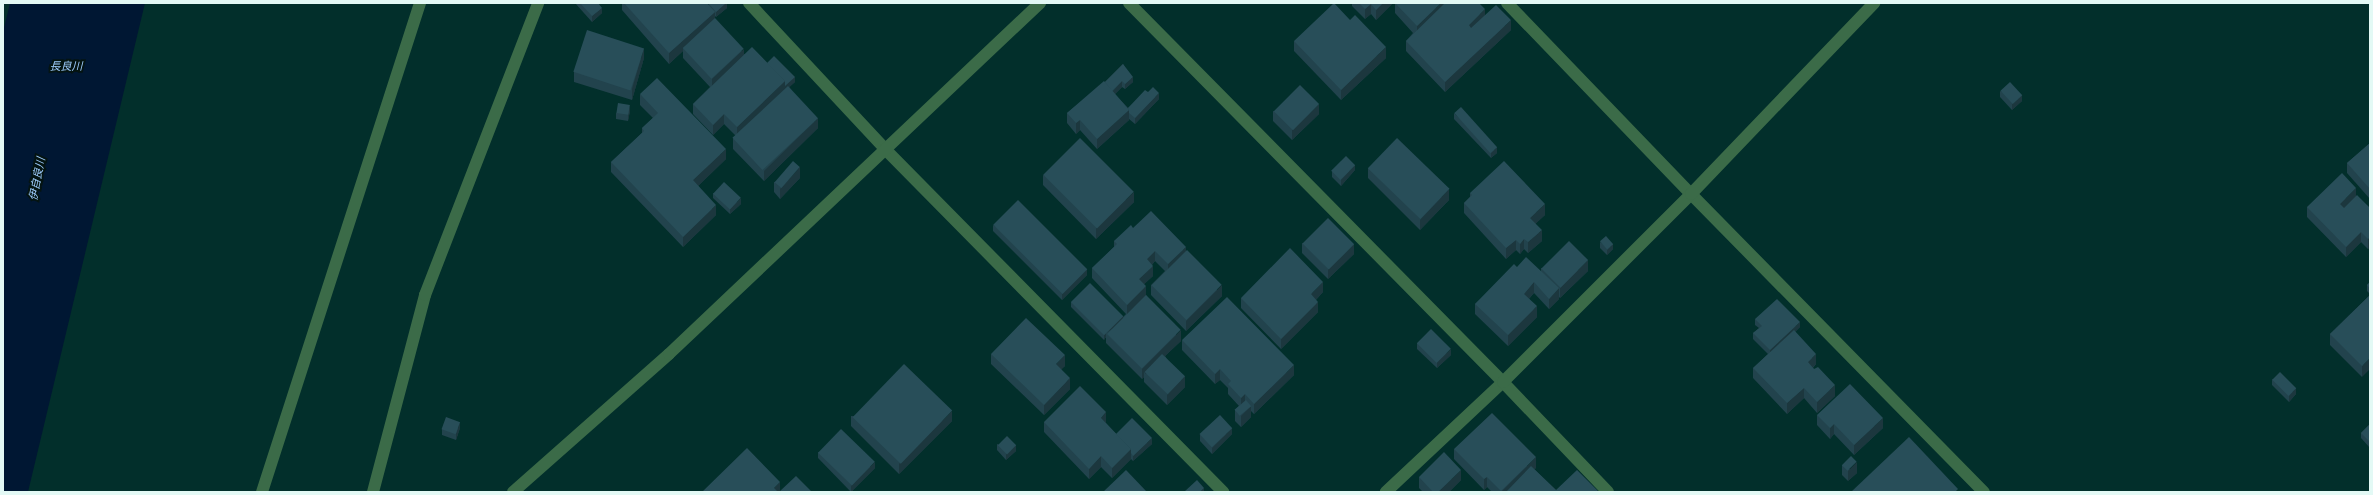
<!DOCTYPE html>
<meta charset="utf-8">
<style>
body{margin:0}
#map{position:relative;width:2373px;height:495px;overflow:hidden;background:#022f2b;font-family:Quicksand,"Noto Sans JP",sans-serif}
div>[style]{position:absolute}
.water>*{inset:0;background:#001733}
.street>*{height:12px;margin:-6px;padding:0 6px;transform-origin:6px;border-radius:6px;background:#3b6b48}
.wall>*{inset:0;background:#22434d}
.shaded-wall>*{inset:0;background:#1c373e}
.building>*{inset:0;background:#284e59;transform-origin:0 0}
span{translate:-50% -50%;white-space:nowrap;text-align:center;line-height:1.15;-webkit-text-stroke:4px #041412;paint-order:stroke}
.water-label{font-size:11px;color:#9dcbfc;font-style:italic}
.frame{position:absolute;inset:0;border:4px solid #e3f9f5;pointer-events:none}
</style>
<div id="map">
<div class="water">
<div style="clip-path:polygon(10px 3px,145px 3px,28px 492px,3px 492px,3px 32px)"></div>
</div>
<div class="street">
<div style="left:749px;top:3px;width:200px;rotate:47deg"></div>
<div style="left:885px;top:149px;width:482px;rotate:45.4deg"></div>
<div style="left:1129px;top:3px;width:532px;rotate:45.38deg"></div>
<div style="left:1503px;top:382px;width:161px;rotate:136.8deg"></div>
<div style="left:1507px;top:3px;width:265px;rotate:46.1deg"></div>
<div style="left:1691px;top:194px;width:418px;rotate:45.5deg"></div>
<div style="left:262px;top:492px;width:514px;rotate:-72.09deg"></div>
<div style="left:373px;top:492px;width:204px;rotate:-75.2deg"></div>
<div style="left:425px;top:295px;width:313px;rotate:-68.8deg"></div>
<div style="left:513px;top:492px;width:208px;rotate:-41.5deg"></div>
<div style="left:669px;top:354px;width:511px;rotate:-43.41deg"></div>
<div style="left:1608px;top:492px;width:152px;rotate:-133.7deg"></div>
<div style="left:1503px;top:382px;width:266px;rotate:-45deg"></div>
<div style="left:1691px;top:194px;width:265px;rotate:-46.2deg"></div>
</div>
<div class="wall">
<div style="clip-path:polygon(575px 3px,598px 3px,602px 13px,592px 22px)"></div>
<div style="clip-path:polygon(622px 3px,707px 3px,709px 5px,709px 4px,727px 3px,727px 8px,716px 17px,715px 16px,715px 19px,744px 54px,767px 63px,795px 82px,789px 87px,818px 128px,764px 181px,733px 149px,733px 139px,736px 136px,724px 124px,713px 135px,693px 114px,693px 104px,710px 87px,683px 58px,683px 51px,669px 64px,622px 10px)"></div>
<div style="clip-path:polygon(1352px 3px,1393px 3px,1376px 20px,1371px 14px,1365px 19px,1352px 6px)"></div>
<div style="clip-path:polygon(1395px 3px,1485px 15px,1511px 30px,1445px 92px,1406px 51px,1406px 41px,1413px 33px,1395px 13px)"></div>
<div style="clip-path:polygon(1294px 41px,1386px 58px,1341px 100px,1294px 51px)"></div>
<div style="clip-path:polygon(644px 58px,632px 100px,574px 82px,574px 72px)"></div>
<div style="clip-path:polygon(1123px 64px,1133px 82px,1125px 89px,1122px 87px,1115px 94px,1128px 108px,1148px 92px,1159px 99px,1135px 124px,1129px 119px,1129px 120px,1097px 149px,1080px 130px,1076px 134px,1067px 123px,1067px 113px,1105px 82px)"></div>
<div style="clip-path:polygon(2000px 91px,2022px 101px,2012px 110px,2000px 97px)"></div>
<div style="clip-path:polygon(640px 94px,726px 159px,698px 186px,716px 215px,683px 247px,611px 172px,611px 162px,642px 133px,642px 128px,653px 118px,640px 105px)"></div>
<div style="clip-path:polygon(630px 111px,628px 121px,616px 119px,616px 113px)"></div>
<div style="clip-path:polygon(1273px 111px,1319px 114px,1292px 140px,1273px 121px)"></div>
<div style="clip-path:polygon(1454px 113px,1497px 153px,1491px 158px,1454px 119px)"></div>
<div style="clip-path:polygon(2370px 143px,2370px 199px,2347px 173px,2347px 163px)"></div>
<div style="clip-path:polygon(1368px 168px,1449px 200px,1420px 230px,1368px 178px)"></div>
<div style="clip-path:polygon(1355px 170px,1341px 186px,1332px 177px,1332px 172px)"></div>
<div style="clip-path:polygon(1043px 175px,1134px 202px,1096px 239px,1043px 185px)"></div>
<div style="clip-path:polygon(800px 178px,780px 199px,774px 192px,774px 182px)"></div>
<div style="clip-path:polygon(713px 193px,741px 204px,730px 214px,713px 198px)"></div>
<div style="clip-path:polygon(1470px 193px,1545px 215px,1535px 224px,1542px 241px,1528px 253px,1524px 249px,1520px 254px,1516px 250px,1506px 259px,1464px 213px,1464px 203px,1470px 197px)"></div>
<div style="clip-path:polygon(2356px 196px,2370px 208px,2370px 247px,2368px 249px,2361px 242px,2346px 257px,2307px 217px,2307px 207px)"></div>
<div style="clip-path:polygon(993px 225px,1087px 275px,1062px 300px,993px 231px)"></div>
<div style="clip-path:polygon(1133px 228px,1186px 251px,1222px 296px,1186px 331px,1151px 295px,1151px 285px,1165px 271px,1155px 261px,1152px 265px,1153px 276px,1144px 284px,1146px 295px,1181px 341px,1165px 356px,1185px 387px,1167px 405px,1144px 382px,1144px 377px,1142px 379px,1106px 343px,1106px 337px,1104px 340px,1071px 307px,1071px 302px,1123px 317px,1126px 314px,1092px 278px,1092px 268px,1114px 247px,1114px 241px)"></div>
<div style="clip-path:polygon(1600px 242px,1613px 249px,1607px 255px,1600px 248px)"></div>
<div style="clip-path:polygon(1302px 243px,1354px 254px,1328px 279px,1302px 253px)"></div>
<div style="clip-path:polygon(1517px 267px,1541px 271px,1541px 268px,1588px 271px,1560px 298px,1559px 297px,1559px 299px,1549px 309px,1534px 293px,1529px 299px,1537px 317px,1508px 346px,1475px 314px,1475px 304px)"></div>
<div style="clip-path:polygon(2370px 282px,2370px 294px,2367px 291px,2367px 285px)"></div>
<div style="clip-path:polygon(1323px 292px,1316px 300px,1318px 312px,1281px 349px,1241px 308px,1241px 298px)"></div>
<div style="clip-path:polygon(2370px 295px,2362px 377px,2330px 345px,2330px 334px)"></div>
<div style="clip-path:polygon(1755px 319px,1800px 327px,1795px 332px,1816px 364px,1813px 368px,1835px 396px,1817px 413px,1804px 398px,1787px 414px,1753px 378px,1753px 368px,1768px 354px,1753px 339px,1753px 333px,1759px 328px,1755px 325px)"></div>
<div style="clip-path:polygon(1182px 340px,1294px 375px,1254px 414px,1251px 411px,1251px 417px,1241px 427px,1235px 421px,1235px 410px,1239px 406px,1228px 394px,1228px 388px,1220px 380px,1215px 384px,1182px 350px)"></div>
<div style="clip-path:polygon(1417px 343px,1451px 355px,1437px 368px,1417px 349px)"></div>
<div style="clip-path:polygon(991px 354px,1065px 366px,1061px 369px,1070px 389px,1044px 415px,991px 364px)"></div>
<div style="clip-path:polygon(2272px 379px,2296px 394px,2289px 402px,2272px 385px)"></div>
<div style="clip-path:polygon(1817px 415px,1883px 428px,1854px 455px,1834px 434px,1830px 439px,1817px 425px)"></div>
<div style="clip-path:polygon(851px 416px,952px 421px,899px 474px,851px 426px)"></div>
<div style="clip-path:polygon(1044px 422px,1106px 423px,1116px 434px,1152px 444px,1133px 461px,1131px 459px,1112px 478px,1101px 467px,1089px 479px,1044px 432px)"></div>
<div style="clip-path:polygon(2370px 424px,2370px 448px,2361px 438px,2361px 433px)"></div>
<div style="clip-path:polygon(460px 428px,456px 440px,442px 435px,442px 429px)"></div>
<div style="clip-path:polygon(1232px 434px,1212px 454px,1200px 441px,1200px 435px)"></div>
<div style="clip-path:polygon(997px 444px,1016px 451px,1006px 460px,997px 450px)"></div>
<div style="clip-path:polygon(1454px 449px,1536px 468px,1534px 469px,1556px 490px,1599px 492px,1492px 492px,1487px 487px,1484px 490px,1454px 459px)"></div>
<div style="clip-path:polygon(818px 452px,875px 468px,851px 492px,818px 458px)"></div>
<div style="clip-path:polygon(1842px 465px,1857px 473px,1848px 481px,1842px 475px)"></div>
<div style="clip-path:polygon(1419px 477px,1461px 480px,1449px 492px,1423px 492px,1419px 488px)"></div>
</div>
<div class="shaded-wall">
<div style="clip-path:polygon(726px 3px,727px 3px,727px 8px,716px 17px,716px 12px)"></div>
<div style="clip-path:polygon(1383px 3px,1393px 3px,1376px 20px,1376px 10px)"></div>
<div style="clip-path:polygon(1441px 3px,1450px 3px,1417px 37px,1417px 26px)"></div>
<div style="clip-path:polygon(1371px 4px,1371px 14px,1365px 19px,1365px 9px)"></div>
<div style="clip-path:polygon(602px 8px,602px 13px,592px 22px,592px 16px)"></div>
<div style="clip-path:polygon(1485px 9px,1485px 20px,1469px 35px,1469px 25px)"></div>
<div style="clip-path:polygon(715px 12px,715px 22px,683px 48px,683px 51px,669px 64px,669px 53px)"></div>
<div style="clip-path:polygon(1511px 20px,1511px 30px,1445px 92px,1445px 82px)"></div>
<div style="clip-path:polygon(1386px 47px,1386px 58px,1341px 100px,1341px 90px)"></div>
<div style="clip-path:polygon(644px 48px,644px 58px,632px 100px,632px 89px)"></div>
<div style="clip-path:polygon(744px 49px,744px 59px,712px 89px,712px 79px)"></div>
<div style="clip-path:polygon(795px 77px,795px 82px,737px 137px,737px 127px,785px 81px)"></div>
<div style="clip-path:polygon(1133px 77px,1133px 82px,1125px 89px,1125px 84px)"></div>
<div style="clip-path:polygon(1122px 81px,1122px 87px,1112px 97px,1112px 92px)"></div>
<div style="clip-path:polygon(1159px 93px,1159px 99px,1135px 124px,1135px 118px)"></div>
<div style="clip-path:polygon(2022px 95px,2022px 101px,2012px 110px,2012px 104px)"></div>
<div style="clip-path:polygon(1319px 104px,1319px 114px,1292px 140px,1292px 130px)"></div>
<div style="clip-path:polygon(630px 105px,630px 111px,628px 121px,628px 115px)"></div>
<div style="clip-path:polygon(1129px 110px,1129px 120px,1097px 149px,1097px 139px)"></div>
<div style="clip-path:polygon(724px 114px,724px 124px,713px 135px,713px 125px)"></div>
<div style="clip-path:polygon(818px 118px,818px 128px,764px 181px,764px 171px)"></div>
<div style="clip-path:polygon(1080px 120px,1080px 130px,1076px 134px,1076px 123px)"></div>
<div style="clip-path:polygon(1497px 147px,1497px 153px,1491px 158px,1491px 153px)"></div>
<div style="clip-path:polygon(726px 149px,726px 159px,693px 191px,693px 180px)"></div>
<div style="clip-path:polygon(1355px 165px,1355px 170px,1341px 186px,1341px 180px)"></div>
<div style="clip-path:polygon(800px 167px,800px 178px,780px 199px,780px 189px)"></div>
<div style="clip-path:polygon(2356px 188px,2356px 198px,2340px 215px,2340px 204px)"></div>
<div style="clip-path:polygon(1449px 189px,1449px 200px,1420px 230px,1420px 220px)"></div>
<div style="clip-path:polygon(1134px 192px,1134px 202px,1096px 239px,1096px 228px)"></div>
<div style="clip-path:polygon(741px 198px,741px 204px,730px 214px,730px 209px)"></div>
<div style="clip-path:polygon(1545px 204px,1545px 215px,1530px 229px,1530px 218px)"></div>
<div style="clip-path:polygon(716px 205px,716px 215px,683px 247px,683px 237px)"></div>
<div style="clip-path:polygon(1542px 230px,1542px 241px,1528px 253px,1528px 242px)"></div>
<div style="clip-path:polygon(2361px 232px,2361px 242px,2346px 257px,2346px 247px)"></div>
<div style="clip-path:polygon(2370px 237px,2370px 247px,2368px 249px,2368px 239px)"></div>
<div style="clip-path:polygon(1524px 239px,1524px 249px,1520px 254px,1520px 244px)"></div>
<div style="clip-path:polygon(1516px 240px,1516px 250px,1506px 259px,1506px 248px)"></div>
<div style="clip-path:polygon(1354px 244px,1354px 254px,1328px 279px,1328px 269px)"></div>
<div style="clip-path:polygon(1613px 244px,1613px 249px,1607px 255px,1607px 250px)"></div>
<div style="clip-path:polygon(1186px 247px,1186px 257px,1168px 275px,1168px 264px)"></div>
<div style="clip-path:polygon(1155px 251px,1155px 261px,1147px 270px,1147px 259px)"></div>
<div style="clip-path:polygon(1588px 260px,1588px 271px,1560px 298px,1560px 288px)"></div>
<div style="clip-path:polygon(1153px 266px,1153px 276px,1139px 289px,1139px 279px)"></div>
<div style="clip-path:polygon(1087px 269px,1087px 275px,1062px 300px,1062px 294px)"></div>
<div style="clip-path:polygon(1323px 282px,1323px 292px,1311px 305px,1311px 294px)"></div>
<div style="clip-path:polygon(1534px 282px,1534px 293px,1524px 304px,1524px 294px)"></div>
<div style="clip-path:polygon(1222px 285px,1222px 296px,1186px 331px,1186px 321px)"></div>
<div style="clip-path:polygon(1146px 286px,1146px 296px,1127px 315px,1127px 305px)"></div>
<div style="clip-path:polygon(1559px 288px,1559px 299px,1549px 309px,1549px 299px)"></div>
<div style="clip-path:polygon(1318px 302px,1318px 312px,1281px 349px,1281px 339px)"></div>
<div style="clip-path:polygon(1537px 306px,1537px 317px,1508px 346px,1508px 335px)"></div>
<div style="clip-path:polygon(1123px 316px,1123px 322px,1106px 333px,1106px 337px,1104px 340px,1104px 334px)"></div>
<div style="clip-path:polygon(1800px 322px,1800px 327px,1770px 356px,1770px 350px)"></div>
<div style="clip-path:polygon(1181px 330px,1181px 341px,1146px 374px,1144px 372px,1144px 377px,1142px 379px,1142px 369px)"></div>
<div style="clip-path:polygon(1451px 349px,1451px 355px,1437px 368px,1437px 362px)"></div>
<div style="clip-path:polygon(1816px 354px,1816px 364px,1808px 372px,1808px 362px)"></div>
<div style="clip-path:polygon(1065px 355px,1065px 366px,1056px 375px,1056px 364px)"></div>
<div style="clip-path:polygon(2370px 358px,2370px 369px,2362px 377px,2362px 366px)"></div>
<div style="clip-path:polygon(1294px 365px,1294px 375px,1254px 414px,1254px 404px)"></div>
<div style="clip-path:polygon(1220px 369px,1220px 380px,1215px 384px,1215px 374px)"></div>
<div style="clip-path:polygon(1185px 376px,1185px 387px,1167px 405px,1167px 395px)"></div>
<div style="clip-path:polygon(1070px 378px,1070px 389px,1044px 415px,1044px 405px)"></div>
<div style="clip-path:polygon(1835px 385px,1835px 396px,1817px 413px,1817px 402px)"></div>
<div style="clip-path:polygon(1804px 388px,1804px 398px,1787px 414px,1787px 403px)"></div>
<div style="clip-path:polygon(2296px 388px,2296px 394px,2289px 402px,2289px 396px)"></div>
<div style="clip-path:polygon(1245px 394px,1245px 405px,1241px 408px,1241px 398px)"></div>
<div style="clip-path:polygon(1251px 406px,1251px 417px,1241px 427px,1241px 416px)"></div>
<div style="clip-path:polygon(952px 411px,952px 421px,899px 474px,899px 464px)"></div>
<div style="clip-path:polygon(1106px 412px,1106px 423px,1101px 428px,1101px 418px)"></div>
<div style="clip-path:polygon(1883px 418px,1883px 428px,1854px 455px,1854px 445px)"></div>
<div style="clip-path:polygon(460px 422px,460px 428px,456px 440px,456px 434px)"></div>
<div style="clip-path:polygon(1834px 424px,1834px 434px,1830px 439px,1830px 428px)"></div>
<div style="clip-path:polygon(1232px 428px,1232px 434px,1212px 454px,1212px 448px)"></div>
<div style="clip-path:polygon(1152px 438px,1152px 444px,1133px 461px,1133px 456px)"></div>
<div style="clip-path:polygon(1016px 445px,1016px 451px,1006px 460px,1006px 454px)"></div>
<div style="clip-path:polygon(1131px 449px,1131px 459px,1112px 478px,1112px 468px)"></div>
<div style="clip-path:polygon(1101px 456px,1101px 467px,1089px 479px,1089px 469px)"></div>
<div style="clip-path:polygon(1536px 457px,1536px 468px,1511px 492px,1501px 492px)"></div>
<div style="clip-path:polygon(875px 462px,875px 468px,851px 492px,851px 486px)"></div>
<div style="clip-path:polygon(1857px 462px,1857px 473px,1848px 481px,1848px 471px)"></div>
<div style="clip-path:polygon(1461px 470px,1461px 480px,1449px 492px,1438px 492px)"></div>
<div style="clip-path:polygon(1487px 477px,1487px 487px,1484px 490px,1484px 479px)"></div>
<div style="clip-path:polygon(780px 482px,780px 492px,774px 492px,774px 488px)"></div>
<div style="clip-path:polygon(1204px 488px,1204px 492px,1200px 492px)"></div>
</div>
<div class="building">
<div style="clip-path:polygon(580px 3px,598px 3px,602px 8px,592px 16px)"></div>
<div style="clip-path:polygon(624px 3px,707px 3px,715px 12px,669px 53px)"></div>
<div style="clip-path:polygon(710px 3px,726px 3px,716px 12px,709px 4px)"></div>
<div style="clip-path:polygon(1334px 3px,1350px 20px,1355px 15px,1386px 47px,1341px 90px,1294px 41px)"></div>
<div style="clip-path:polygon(1359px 3px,1383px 3px,1376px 10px,1371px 4px,1365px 9px)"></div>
<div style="clip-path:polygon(1395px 3px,1441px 3px,1417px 26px)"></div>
<div style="clip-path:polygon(1445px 3px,1479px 3px,1485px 9px,1469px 25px,1471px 28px,1496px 5px,1511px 20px,1445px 82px,1406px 41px)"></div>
<div style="left:715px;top:18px;width:42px;height:44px;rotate:47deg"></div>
<div style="left:587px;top:30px;width:60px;height:44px;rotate:18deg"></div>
<div style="clip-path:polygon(752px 47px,785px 81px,737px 127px,724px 114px,713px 125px,693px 104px)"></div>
<div style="clip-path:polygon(774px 56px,795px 77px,785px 86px,785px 81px,767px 63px)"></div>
<div style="clip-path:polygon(1123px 64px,1133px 77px,1125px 84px,1122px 81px,1112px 91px,1105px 82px)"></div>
<div style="clip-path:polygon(657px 78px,726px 149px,693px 180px,716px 205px,683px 237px,611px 162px,644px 131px,642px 128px,658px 113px,640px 94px)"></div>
<div style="clip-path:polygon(1104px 81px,1129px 110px,1097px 139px,1080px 120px,1076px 123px,1067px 113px)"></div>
<div style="left:2010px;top:82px;width:18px;height:13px;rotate:47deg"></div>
<div style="left:1300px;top:85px;width:27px;height:37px;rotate:45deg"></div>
<div style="left:788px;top:86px;width:44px;height:76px;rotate:47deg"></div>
<div style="clip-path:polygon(1153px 87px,1159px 93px,1135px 118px,1129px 113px,1129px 110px,1128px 108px,1145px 90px,1148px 92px)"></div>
<div style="left:618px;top:103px;width:12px;height:10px;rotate:9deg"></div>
<div style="left:1461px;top:107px;width:54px;height:9px;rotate:48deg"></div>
<div style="left:1080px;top:138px;width:76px;height:52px;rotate:45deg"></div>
<div style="left:1397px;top:138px;width:73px;height:42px;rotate:44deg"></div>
<div style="clip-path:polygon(2370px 143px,2370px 189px,2347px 163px)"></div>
<div style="left:1346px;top:156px;width:13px;height:21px;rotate:45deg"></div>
<div style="left:793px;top:161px;width:9px;height:28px;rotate:41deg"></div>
<div style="clip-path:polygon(1504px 161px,1545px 204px,1530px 218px,1542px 230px,1528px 242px,1524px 239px,1520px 244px,1516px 240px,1506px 248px,1464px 203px,1472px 195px,1470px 193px)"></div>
<div style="clip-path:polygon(2342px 173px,2356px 188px,2340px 204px,2344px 208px,2357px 195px,2370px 208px,2370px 237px,2368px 239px,2361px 232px,2346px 247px,2307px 207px)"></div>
<div style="left:724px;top:182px;width:23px;height:16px;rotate:43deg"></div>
<div style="left:1018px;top:200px;width:98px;height:35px;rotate:45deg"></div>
<div style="clip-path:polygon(1151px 211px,1186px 247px,1168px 264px,1155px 251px,1147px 259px,1153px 266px,1139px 279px,1146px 286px,1127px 305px,1092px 268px,1117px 244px,1114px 241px,1131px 225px,1133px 228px)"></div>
<div style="left:1328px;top:218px;width:37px;height:36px;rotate:45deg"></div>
<div style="left:1606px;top:236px;width:11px;height:8px;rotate:49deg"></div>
<div style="left:1569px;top:241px;width:27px;height:39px;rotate:45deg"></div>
<div style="clip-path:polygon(1290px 248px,1323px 282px,1311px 294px,1318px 302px,1281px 339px,1241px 298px)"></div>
<div style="left:1187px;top:250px;width:49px;height:50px;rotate:45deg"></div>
<div style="clip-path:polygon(1526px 257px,1559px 288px,1549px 299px,1534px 282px,1524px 294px,1537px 306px,1508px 335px,1475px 304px,1514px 264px,1517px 267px)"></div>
<div style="clip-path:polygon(2370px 282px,2370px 289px,2367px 285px)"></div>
<div style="left:1090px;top:283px;width:47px;height:27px;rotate:45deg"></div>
<div style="left:1146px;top:295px;width:49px;height:55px;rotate:45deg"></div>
<div style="clip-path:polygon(2370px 295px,2370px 358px,2362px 366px,2330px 334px)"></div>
<div style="clip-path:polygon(1227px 297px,1294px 365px,1254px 404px,1245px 394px,1241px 398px,1228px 384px,1231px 381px,1220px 369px,1215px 374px,1182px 340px)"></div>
<div style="clip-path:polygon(1777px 299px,1800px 322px,1770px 350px,1753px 333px,1762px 326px,1755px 319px)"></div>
<div style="clip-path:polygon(1026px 318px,1065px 355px,1056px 364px,1070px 378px,1044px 405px,991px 354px)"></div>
<div style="left:1431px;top:329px;width:28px;height:20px;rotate:45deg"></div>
<div style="clip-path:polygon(1794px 330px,1816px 354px,1808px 362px,1814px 369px,1818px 367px,1835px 385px,1817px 402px,1804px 388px,1787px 403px,1753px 368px)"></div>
<div style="left:1162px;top:354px;width:32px;height:25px;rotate:44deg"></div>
<div style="left:904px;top:364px;width:67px;height:74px;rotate:44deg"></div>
<div style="left:2280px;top:372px;width:23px;height:11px;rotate:45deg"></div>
<div style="clip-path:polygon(1850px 384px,1883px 418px,1854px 445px,1834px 424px,1830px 428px,1817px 415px)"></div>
<div style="clip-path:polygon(1080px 386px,1106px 412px,1101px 418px,1131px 449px,1112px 468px,1101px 456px,1089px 469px,1044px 422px)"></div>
<div style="left:1246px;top:400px;width:8px;height:15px;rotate:50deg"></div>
<div style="clip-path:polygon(1492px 413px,1536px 457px,1501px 491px,1487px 477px,1484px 479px,1454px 449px)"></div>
<div style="left:1220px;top:415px;width:18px;height:28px;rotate:47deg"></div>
<div style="left:446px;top:417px;width:15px;height:13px;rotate:20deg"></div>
<div style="clip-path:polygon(1132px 418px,1152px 438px,1133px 456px,1131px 453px,1131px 449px,1116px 434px)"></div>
<div style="clip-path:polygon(2370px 424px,2370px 442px,2361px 433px)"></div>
<div style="left:841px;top:429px;width:47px;height:33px;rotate:44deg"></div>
<div style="left:1007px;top:436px;width:13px;height:13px;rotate:45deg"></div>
<div style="clip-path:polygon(1909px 437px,1958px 489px,1955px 492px,1851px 492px)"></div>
<div style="clip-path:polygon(747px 448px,780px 482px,774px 488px,778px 492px,702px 492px)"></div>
<div style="clip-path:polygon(1444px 452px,1461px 470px,1438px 492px,1433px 492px,1419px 477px)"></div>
<div style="left:1851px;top:456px;width:8px;height:13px;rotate:45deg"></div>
<div style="clip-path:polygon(1531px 466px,1556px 490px,1577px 470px,1599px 492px,1506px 492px)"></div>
<div style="clip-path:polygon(1126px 470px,1147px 492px,1103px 492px)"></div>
<div style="clip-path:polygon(796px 476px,812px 492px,779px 492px)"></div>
<div style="clip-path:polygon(1197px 480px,1204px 488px,1200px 492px,1184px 492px)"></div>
</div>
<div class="water-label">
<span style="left:66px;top:66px">長良川</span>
<span style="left:37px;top:179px;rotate:-79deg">伊自良川</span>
</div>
<div class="frame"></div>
</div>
